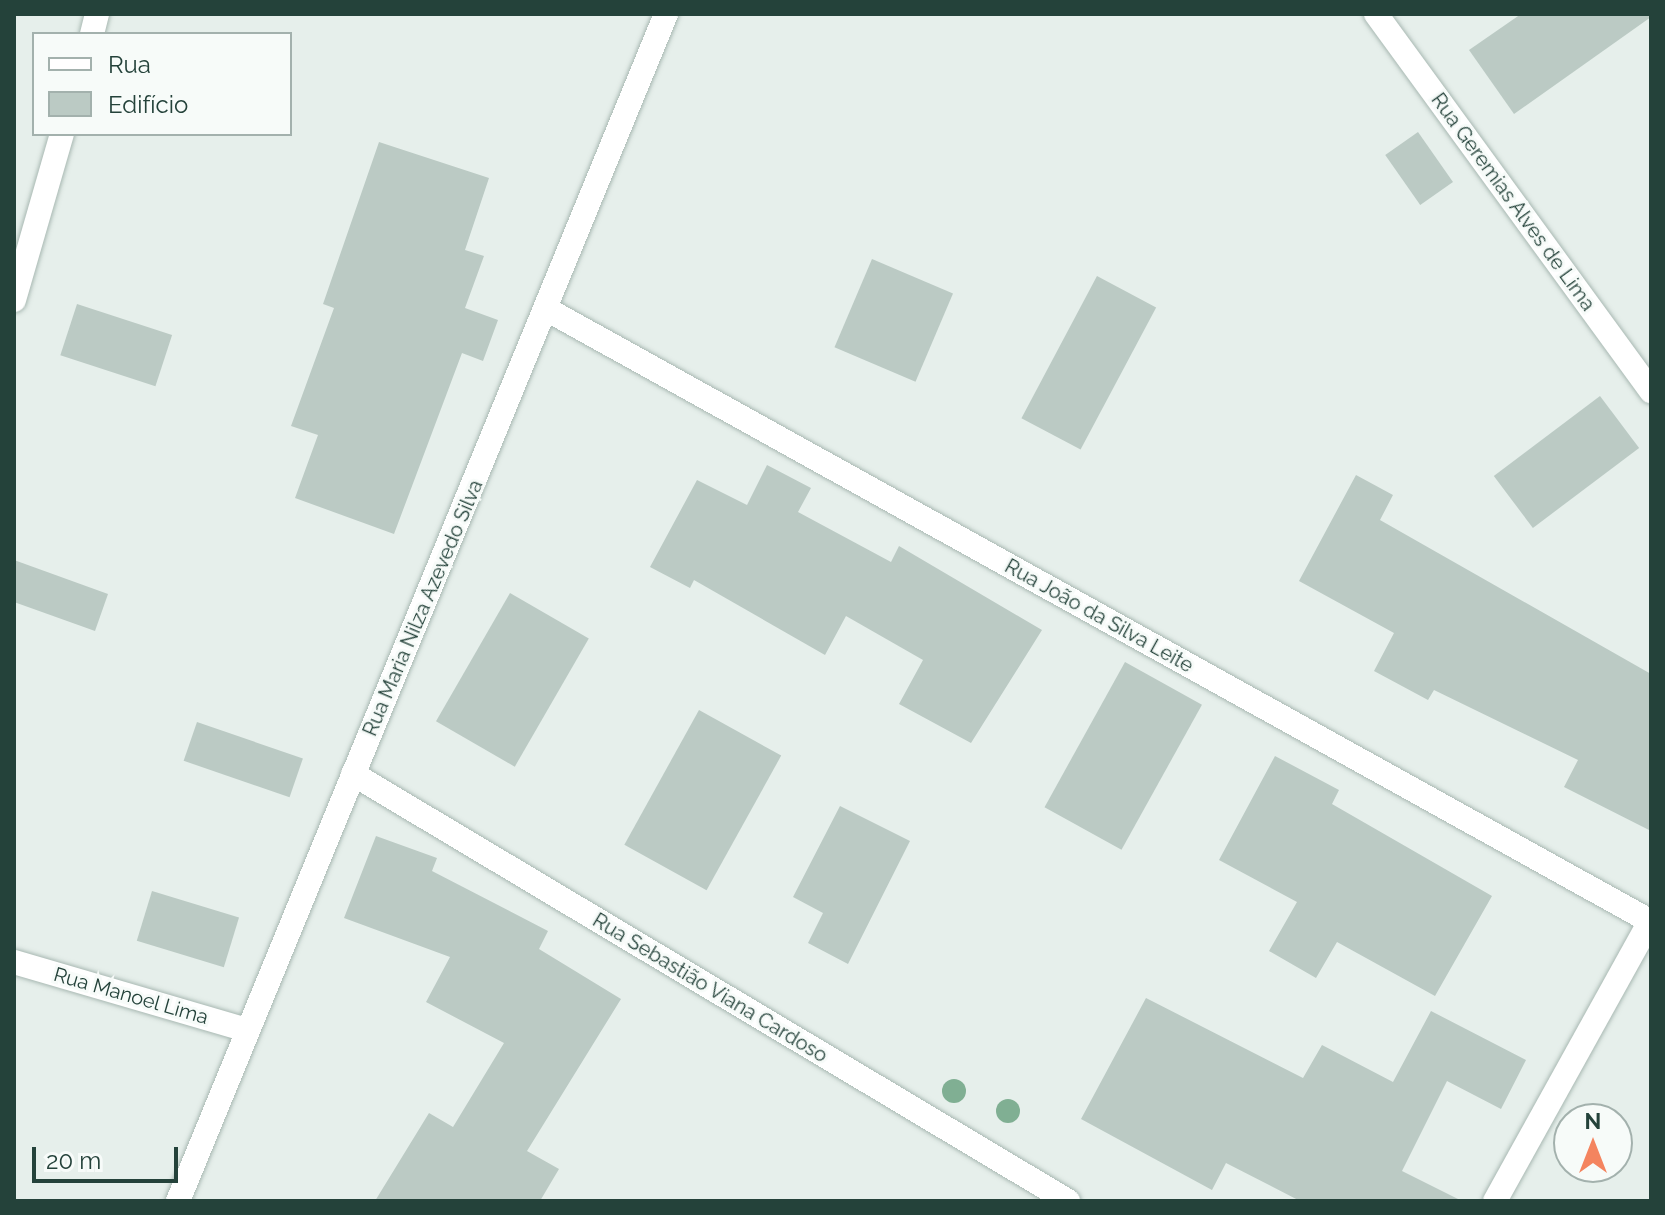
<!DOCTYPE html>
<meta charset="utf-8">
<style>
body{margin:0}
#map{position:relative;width:1665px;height:1215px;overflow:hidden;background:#e6efeb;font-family:Raleway,sans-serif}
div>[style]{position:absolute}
.building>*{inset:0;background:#bbcac4;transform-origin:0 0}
.roads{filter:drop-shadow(0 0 2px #a8b8b2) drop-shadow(0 0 2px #a8b8b2)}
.street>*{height:24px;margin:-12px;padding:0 12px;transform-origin:12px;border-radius:12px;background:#fff}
.trees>*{width:24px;height:24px;margin:-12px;border-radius:50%;background:#80af93}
span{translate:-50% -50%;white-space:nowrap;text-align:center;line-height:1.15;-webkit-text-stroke:6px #f7fbf9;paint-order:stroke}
.street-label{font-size:20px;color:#24423a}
.frame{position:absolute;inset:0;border:16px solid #24423a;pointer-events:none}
.legend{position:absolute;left:32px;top:32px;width:260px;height:104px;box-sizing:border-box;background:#f7fbf9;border:2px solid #a3b1ad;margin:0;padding:10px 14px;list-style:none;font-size:24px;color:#24423a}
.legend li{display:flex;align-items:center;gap:16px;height:40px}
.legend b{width:40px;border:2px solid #a3b1ad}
.north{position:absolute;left:1553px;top:1103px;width:80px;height:80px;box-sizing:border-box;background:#f7fbf9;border:2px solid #a3b1ad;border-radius:50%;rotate:0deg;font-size:22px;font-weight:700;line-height:32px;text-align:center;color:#24423a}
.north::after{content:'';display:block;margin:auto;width:28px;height:36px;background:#f4845f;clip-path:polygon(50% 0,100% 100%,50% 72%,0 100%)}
.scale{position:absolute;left:32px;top:1147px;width:146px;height:36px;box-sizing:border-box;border:4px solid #24423a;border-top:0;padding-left:10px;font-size:24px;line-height:28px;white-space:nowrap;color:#24423a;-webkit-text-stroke:6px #f7fbf9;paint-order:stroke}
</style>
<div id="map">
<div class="building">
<div style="clip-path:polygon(1521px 14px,1651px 14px,1651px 17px,1514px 114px,1469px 50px)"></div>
<div style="left:1418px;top:132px;width:61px;height:40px;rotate:55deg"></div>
<div style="clip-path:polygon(379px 142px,489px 178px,465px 250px,484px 256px,465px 308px,498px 320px,483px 361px,462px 353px,394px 534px,295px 498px,318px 435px,291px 426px,334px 308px,323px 304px)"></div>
<div style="left:872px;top:259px;width:88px;height:96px;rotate:23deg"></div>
<div style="left:1097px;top:276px;width:67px;height:161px;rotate:28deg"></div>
<div style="left:77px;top:304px;width:100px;height:54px;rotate:18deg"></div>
<div style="left:1600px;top:396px;width:65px;height:133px;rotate:53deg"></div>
<div style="clip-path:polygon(767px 465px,811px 488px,798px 512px,891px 562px,899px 546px,1042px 630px,971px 743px,899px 704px,923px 660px,846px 616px,825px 655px,694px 580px,690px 588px,650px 567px,697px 480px,747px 505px)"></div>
<div style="clip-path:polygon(1356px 475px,1393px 495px,1380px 520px,1651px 674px,1651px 831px,1564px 787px,1578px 760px,1434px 690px,1428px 700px,1374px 671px,1394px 633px,1299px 581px)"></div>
<div style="clip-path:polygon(14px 560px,108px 594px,95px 631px,14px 602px)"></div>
<div style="left:510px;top:593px;width:91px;height:148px;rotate:30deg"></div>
<div style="left:1125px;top:662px;width:88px;height:166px;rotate:29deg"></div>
<div style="left:699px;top:710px;width:94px;height:154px;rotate:29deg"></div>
<div style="left:197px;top:722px;width:112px;height:41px;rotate:19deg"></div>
<div style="clip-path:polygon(1275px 756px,1339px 790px,1332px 804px,1492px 896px,1435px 996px,1337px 942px,1316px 978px,1269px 951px,1297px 902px,1219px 860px)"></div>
<div style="clip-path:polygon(840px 806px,910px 841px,848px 964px,808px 943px,823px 913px,793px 897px)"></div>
<div style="clip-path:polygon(376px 836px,437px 858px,432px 871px,548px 931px,539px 949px,621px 999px,527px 1151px,559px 1169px,540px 1201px,375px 1201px,429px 1113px,453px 1127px,504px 1043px,426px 1002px,450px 957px,344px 918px)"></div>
<div style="left:152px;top:891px;width:91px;height:52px;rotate:17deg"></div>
<div style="clip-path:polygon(1146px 998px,1303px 1078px,1322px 1045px,1393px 1082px,1431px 1011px,1526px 1060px,1501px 1109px,1447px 1081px,1402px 1171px,1462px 1201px,1300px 1201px,1226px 1163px,1212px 1190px,1081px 1119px)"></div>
</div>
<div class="roads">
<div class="street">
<div style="left:1376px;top:14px;width:467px;rotate:53.9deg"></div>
<div style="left:92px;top:34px;width:21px;rotate:-76deg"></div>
<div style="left:14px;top:300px;width:173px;rotate:-73.9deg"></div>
<div style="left:548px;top:310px;width:1260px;rotate:29.01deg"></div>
<div style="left:353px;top:774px;width:833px;rotate:30.85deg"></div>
<div style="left:14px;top:962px;width:243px;rotate:16.3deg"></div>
<div style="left:178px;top:1201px;width:1283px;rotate:-67.65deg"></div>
<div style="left:1495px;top:1201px;width:322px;rotate:-61deg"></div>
</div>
</div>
<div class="trees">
<div style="left:954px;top:1091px"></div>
<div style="left:1008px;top:1111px"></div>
</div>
<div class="street-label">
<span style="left:1513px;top:202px;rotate:54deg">Rua Geremias Alves de Lima</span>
<span style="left:423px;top:608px;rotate:-67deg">Rua Maria Nilza Azevedo Silva</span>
<span style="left:1099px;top:616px;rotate:29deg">Rua João da Silva Leite</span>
<span style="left:710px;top:988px;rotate:31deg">Rua Sebastião Viana Cardoso</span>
<span style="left:131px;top:996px;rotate:16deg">Rua Manoel Lima</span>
</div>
<div class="frame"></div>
<ul class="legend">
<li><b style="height:10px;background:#fff"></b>Rua</li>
<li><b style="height:22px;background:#bbcac4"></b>Edifício</li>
</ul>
<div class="north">N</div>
<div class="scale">20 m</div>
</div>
